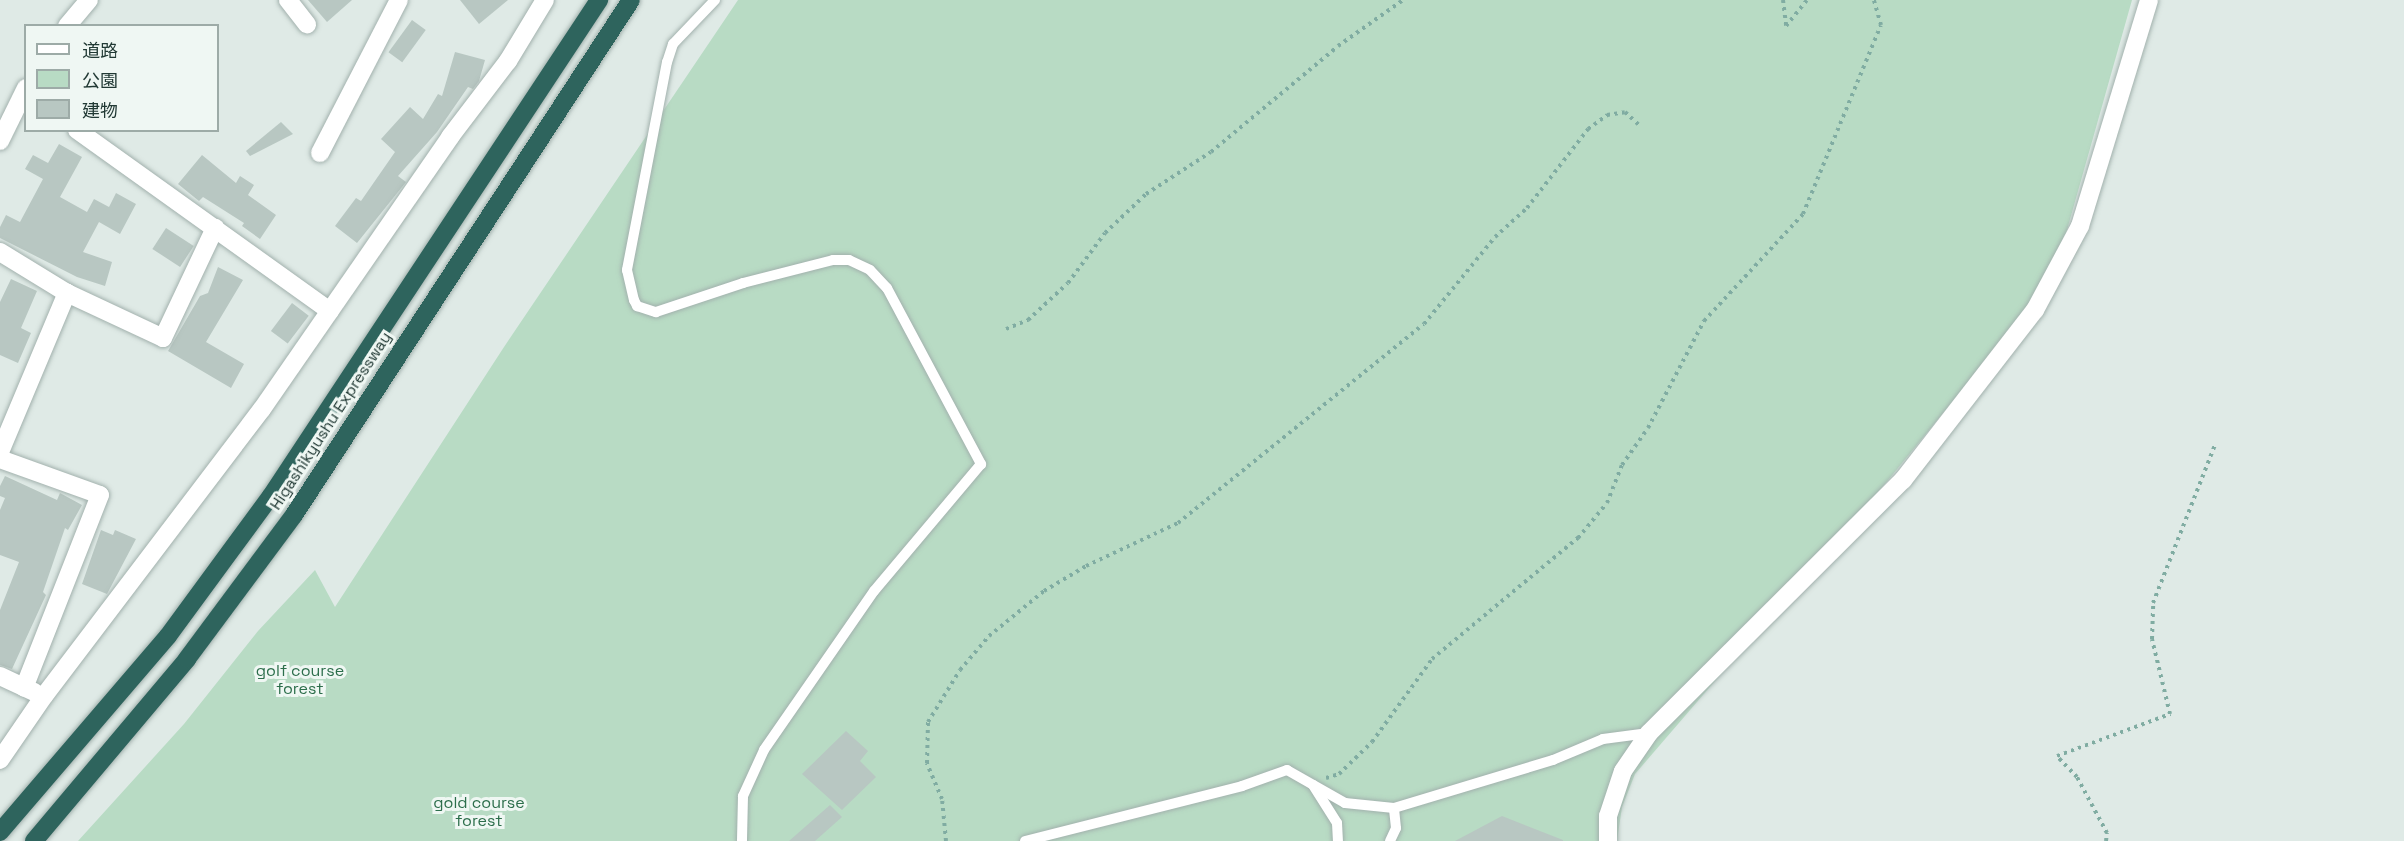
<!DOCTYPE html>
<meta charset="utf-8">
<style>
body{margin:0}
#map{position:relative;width:2404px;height:841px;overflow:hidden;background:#dfeae6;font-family:"Space Grotesk","Noto Sans JP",sans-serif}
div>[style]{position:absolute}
.green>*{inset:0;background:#b8dbc4}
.building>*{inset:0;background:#b8c7c2;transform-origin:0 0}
.path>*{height:4px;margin-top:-2px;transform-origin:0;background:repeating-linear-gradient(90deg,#80aca2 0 3px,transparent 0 7.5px)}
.roads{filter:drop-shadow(0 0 2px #a2b1ad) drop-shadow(0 0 2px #a2b1ad)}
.lane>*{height:10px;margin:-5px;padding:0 5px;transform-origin:5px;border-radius:5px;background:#fff}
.street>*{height:18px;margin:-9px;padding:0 9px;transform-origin:9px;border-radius:9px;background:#fff}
.highway>*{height:18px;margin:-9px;padding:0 9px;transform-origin:9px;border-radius:9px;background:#2e645d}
span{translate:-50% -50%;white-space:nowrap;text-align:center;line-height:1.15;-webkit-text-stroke:6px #eff7f3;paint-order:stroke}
.street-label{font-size:16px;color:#213934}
.park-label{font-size:16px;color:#2c6e4b}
.legend{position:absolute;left:24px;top:24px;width:195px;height:108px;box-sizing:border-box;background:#eff7f3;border:2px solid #9daba7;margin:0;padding:8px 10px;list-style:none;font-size:18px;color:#213934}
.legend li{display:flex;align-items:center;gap:12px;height:30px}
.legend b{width:30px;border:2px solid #9daba7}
</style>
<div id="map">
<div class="green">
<div style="clip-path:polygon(738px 0,2132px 0,2065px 237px,2029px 308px,1889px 479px,1635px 774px,1622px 807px,1617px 841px,78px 841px,184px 724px,258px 631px,315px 570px,335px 607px,504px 347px)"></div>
</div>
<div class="building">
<div style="clip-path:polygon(308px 0,352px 0,327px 22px)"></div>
<div style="clip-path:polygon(460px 0,508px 0,479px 24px)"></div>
<div style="left:412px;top:20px;width:17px;height:40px;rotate:36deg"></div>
<div style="clip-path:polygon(455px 52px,485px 60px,479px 81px,473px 89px,468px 87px,437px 132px,398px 176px,406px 182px,357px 243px,335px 226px,356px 198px,361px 201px,395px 152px,381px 139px,410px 107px,423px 119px,438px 94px,442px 96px)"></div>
<div style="clip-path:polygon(281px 122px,293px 134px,250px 156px,246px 151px)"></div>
<div style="clip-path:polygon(59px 144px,82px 157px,60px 197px,87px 212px,94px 199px,109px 207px,116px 193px,136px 204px,120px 234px,99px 222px,83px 252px,112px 262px,105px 286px,77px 277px,0 238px,0 227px,6px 215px,20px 222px,43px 179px,25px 169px,33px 155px,48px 163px)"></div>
<div style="clip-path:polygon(202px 155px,236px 183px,240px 176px,254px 185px,248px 195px,276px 215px,260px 239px,242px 226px,244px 223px,203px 197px,199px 201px,178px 184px)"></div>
<div style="left:166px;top:228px;width:33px;height:25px;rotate:33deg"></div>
<div style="clip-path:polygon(218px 267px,243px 280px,206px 342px,244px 364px,231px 388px,168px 351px,200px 296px,208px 293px)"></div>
<div style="clip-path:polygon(11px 279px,37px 291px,21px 328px,31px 333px,18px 363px,0 355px,0 302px)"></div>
<div style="left:292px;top:303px;width:21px;height:35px;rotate:37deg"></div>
<div style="clip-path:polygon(5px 476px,57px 500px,60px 493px,82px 505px,68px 530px,65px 528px,43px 592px,46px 595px,12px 669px,0 665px,0 610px,19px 562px,0 555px,0 510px,5px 498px,0 496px,0 486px)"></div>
<div style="clip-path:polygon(101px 530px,113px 535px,115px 530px,136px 539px,107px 594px,82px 584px)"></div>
<div style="clip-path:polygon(846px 731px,868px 751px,860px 761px,876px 777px,842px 810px,802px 774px)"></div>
<div style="clip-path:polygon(830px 805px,842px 817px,815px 841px,789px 841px)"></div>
<div style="clip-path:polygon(1502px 816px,1563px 840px,1563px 841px,1455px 841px)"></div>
</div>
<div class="path">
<div style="left:1783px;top:0;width:26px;rotate:83deg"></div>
<div style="left:1786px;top:26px;width:33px;rotate:-51deg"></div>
<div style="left:1006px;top:329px;width:24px;rotate:-22deg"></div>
<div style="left:1028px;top:320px;width:54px;rotate:-42.8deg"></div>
<div style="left:1068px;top:283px;width:62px;rotate:-53.5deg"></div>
<div style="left:1105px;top:233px;width:57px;rotate:-43.6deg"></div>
<div style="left:1146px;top:194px;width:77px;rotate:-32.9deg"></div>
<div style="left:1211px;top:152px;width:165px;rotate:-39.8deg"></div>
<div style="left:1338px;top:46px;width:80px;rotate:-35.3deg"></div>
<div style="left:1326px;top:778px;width:14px;rotate:-17deg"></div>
<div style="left:1339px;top:774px;width:46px;rotate:-44.1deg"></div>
<div style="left:1372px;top:742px;width:102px;rotate:-54.1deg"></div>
<div style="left:1432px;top:659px;width:190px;rotate:-39.7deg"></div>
<div style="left:1578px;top:538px;width:45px;rotate:-50.4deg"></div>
<div style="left:1607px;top:503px;width:41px;rotate:-68.5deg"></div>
<div style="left:1622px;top:465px;width:45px;rotate:-54.9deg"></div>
<div style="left:1648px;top:428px;width:121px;rotate:-62.4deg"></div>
<div style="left:1704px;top:321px;width:146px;rotate:-47.2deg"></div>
<div style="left:1803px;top:214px;width:204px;rotate:-67.6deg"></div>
<div style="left:1881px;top:25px;width:26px;rotate:-106deg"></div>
<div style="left:946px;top:841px;width:42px;rotate:-95.4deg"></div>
<div style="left:942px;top:799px;width:39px;rotate:-113deg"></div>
<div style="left:927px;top:763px;width:41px;rotate:-88.6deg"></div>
<div style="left:928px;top:722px;width:61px;rotate:-58.4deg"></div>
<div style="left:960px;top:670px;width:45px;rotate:-49.5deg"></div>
<div style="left:989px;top:636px;width:71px;rotate:-39.3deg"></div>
<div style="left:1044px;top:591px;width:49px;rotate:-30.8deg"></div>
<div style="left:1086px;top:566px;width:102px;rotate:-25.1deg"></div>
<div style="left:1178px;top:523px;width:316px;rotate:-39deg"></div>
<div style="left:1424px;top:324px;width:112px;rotate:-50.8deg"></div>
<div style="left:1495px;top:237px;width:43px;rotate:-42.2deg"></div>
<div style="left:1527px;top:208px;width:100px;rotate:-52.3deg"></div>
<div style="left:1588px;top:129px;width:24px;rotate:-36deg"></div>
<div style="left:1607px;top:115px;width:18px;rotate:-9deg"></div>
<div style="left:1625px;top:112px;width:21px;rotate:43deg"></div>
<div style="left:2106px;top:841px;width:8px;rotate:-83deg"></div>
<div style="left:2107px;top:833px;width:64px;rotate:-118.2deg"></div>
<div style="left:2077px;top:777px;width:29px;rotate:-134deg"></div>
<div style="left:2057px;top:756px;width:121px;rotate:-20.4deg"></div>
<div style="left:2170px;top:714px;width:77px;rotate:-103.5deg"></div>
<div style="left:2152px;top:639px;width:36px;rotate:-88deg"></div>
<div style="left:2153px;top:603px;width:170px;rotate:-68.6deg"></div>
</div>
<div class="roads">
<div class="lane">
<div style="left:715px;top:0;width:61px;rotate:133.7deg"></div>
<div style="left:673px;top:44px;width:19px;rotate:108deg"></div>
<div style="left:667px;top:62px;width:212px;rotate:100.9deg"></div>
<div style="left:627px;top:270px;width:31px;rotate:77deg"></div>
<div style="left:634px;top:300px;width:7px;rotate:63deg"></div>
<div style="left:637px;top:306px;width:20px;rotate:18deg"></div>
<div style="left:656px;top:312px;width:92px;rotate:-18.4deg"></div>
<div style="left:743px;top:283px;width:93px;rotate:-14.3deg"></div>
<div style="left:833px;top:260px;width:16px"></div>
<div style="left:849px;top:260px;width:23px;rotate:25deg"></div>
<div style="left:870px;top:270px;width:25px;rotate:47deg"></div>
<div style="left:887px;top:288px;width:200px;rotate:61.9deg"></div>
<div style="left:981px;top:464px;width:166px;rotate:130.1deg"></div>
<div style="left:874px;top:591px;width:193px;rotate:124.7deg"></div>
<div style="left:764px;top:750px;width:51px;rotate:114.5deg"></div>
<div style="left:743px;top:796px;width:45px;rotate:91.3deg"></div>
<div style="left:1313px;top:785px;width:45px;rotate:57.7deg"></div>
<div style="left:1337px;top:823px;width:18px;rotate:87deg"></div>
<div style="left:1025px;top:841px;width:224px;rotate:-14.2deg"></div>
<div style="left:1242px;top:786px;width:48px;rotate:-19.6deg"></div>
<div style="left:1287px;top:770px;width:67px;rotate:29.6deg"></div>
<div style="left:1345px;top:803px;width:49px;rotate:5.8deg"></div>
<div style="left:1394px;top:808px;width:166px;rotate:-16.8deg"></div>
<div style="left:1553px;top:760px;width:54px;rotate:-22.8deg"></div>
<div style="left:1603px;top:739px;width:46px;rotate:-7.4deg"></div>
<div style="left:1390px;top:841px;width:14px;rotate:-65deg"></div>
<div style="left:1396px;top:828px;width:20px;rotate:-96deg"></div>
</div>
<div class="street">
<div style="left:288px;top:0;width:31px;rotate:52deg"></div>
<div style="left:67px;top:26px;width:34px;rotate:-50deg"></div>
<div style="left:77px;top:130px;width:311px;rotate:35.6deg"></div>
<div style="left:0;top:141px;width:59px;rotate:-63.9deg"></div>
<div style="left:320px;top:153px;width:172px;rotate:-62.7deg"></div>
<div style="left:0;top:252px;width:79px;rotate:31.5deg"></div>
<div style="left:67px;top:293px;width:106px;rotate:25.1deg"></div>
<div style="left:163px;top:338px;width:122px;rotate:-64.7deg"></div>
<div style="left:0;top:452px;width:173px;rotate:-67.2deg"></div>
<div style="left:0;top:459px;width:106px;rotate:19.8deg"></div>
<div style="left:100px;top:495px;width:207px;rotate:111.5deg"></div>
<div style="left:0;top:676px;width:38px;rotate:25deg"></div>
<div style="left:0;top:760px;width:78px;rotate:-55.5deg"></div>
<div style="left:44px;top:696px;width:360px;rotate:-52.8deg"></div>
<div style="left:262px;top:409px;width:331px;rotate:-55.3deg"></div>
<div style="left:450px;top:137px;width:96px;rotate:-52.7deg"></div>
<div style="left:508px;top:61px;width:71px;rotate:-58.8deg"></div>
<div style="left:1608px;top:841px;width:25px;rotate:-90deg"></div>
<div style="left:1608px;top:816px;width:47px;rotate:-71.6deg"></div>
<div style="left:1623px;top:771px;width:46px;rotate:-55.6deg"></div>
<div style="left:1649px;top:733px;width:359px;rotate:-44.9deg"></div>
<div style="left:1903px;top:480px;width:215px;rotate:-52.2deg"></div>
<div style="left:2035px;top:310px;width:95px;rotate:-61.8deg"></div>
<div style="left:2080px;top:226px;width:236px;rotate:-73deg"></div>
</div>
<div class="highway">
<div style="left:0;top:832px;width:258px;rotate:-49.4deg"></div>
<div style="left:168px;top:636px;width:174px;rotate:-53.7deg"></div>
<div style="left:271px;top:496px;width:595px;rotate:-56.52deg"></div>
<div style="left:34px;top:841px;width:238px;rotate:-49.9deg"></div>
<div style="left:187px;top:659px;width:179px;rotate:-53.4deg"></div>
<div style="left:294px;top:515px;width:615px;rotate:-56.8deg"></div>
</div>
</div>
<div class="street-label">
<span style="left:331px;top:421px;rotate:-57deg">Higashikyushu Expressway</span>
</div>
<div class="park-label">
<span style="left:300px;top:680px">golf course<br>forest</span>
<span style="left:479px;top:812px">gold course<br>forest</span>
</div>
<ul class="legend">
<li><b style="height:8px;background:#fff"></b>道路</li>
<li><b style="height:16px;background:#b8dbc4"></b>公園</li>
<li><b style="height:16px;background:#b8c7c2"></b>建物</li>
</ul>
</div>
